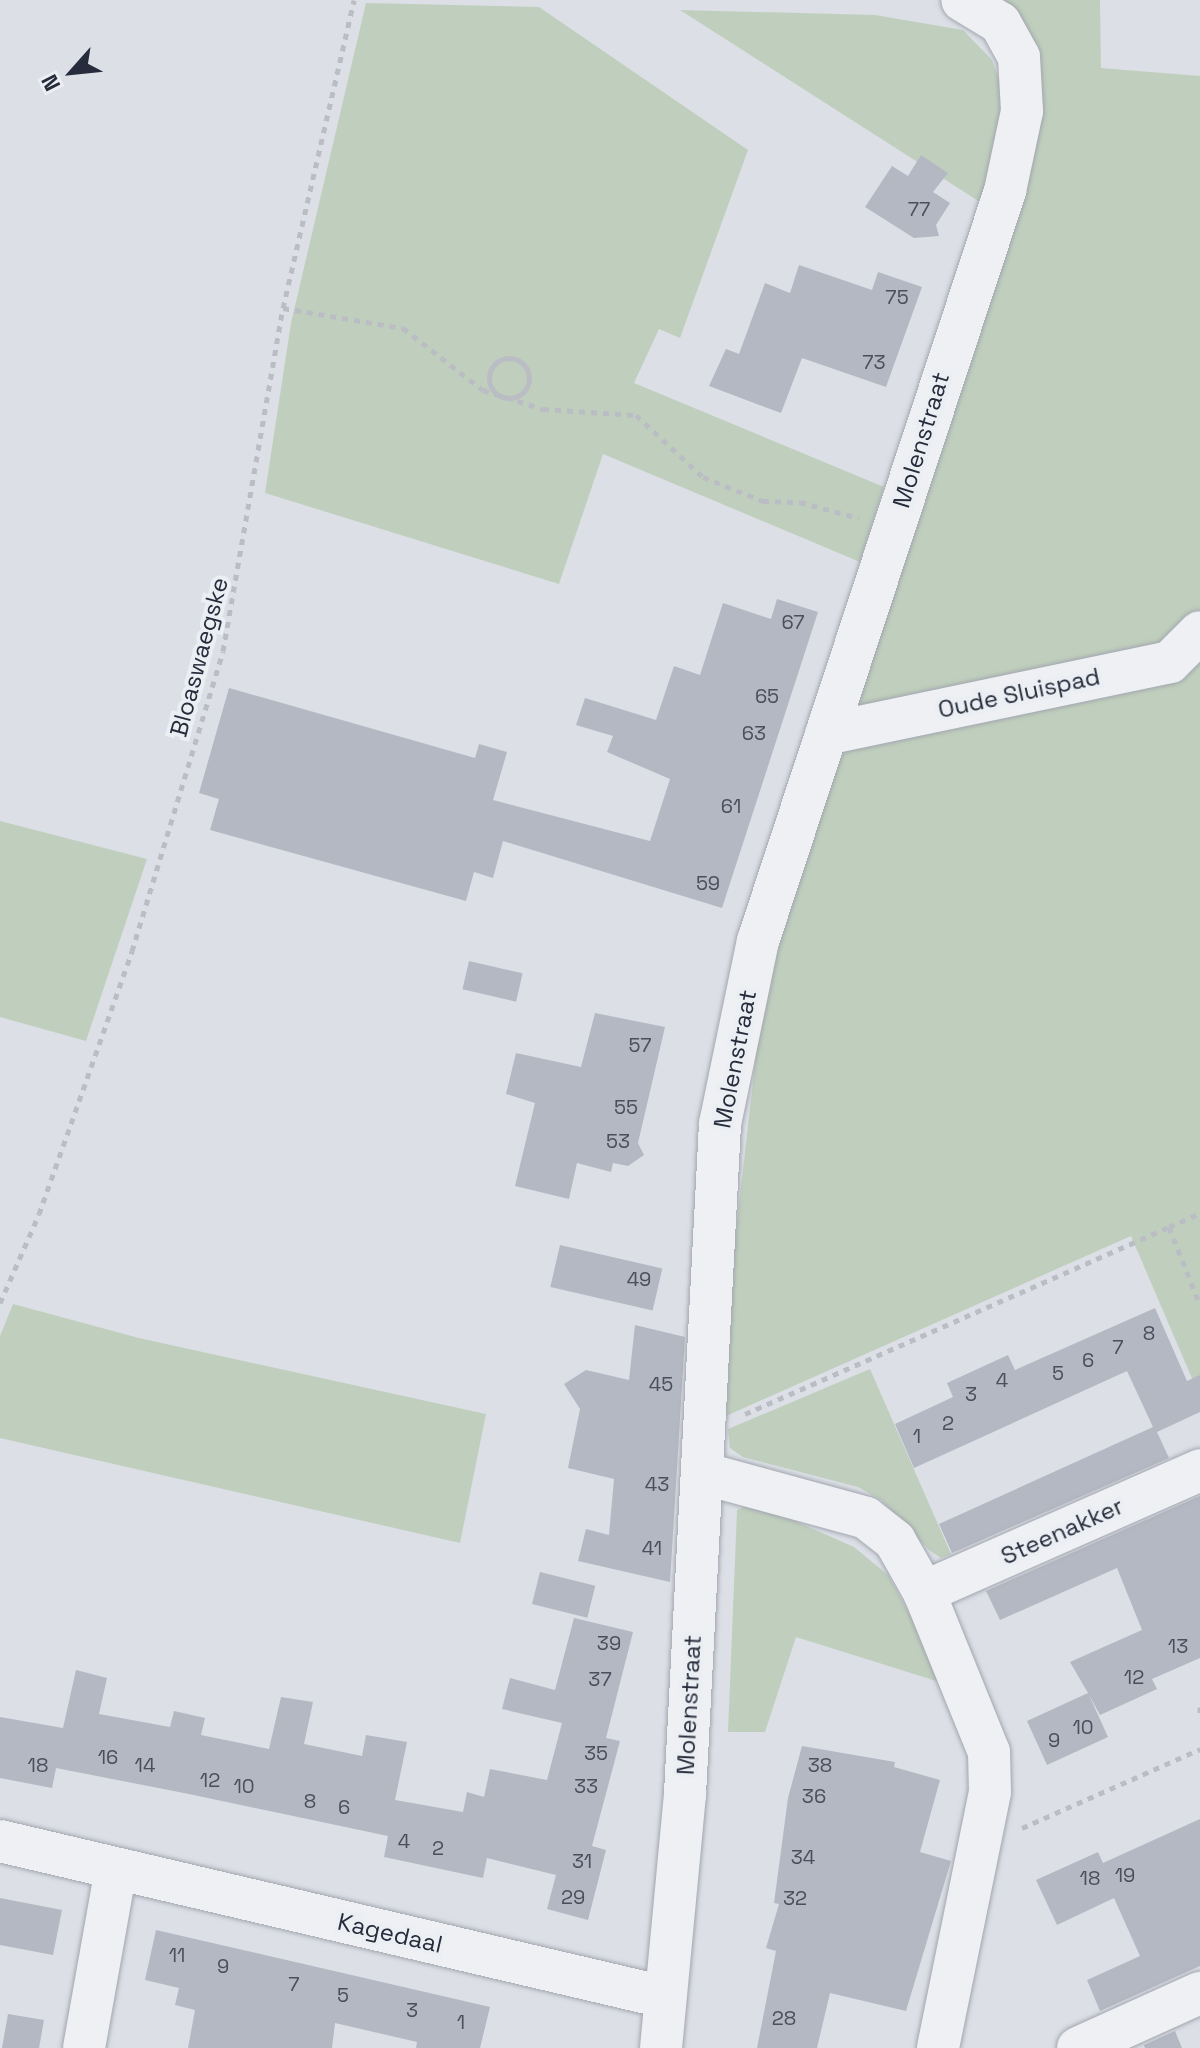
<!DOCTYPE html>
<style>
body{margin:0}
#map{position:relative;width:1200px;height:2048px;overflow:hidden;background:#dcdfe6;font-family:"Space Grotesk",sans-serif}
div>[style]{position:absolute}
.green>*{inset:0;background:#c0cfbd}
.building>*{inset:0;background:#b4b8c2;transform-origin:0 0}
.path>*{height:5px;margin-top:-2.5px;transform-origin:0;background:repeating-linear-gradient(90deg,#babdc4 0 6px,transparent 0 12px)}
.path>.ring{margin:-2.5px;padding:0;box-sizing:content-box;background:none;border:5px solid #babdc4;border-radius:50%}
.roads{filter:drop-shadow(0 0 2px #a2a6af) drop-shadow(0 0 2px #a2a6af)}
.street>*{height:42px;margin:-21px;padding:0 21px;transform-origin:21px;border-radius:21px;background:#eef0f4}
span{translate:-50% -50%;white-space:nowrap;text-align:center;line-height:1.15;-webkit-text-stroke:8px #ebeef3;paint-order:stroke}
.number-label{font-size:20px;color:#4a4f5d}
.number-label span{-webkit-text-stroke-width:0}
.street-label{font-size:24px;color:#262c3b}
.north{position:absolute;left:32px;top:32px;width:80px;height:80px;-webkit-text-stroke:6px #ebeef3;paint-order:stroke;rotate:243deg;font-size:22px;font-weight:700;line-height:32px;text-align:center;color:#262c3b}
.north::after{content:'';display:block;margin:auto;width:28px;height:36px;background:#262c3b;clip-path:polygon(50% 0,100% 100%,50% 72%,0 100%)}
</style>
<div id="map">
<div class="green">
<div style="clip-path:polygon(970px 0,1100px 0,1101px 68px,1200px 76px,1200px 1397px,1131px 1236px,726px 1416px,720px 1404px,726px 1322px,764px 983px,1034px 160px,1036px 117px)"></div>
<div style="clip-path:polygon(366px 3px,539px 7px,748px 150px,680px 338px,659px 329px,634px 383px,884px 487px,860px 562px,603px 454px,559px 584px,265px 493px,291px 323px)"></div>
<div style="clip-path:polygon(680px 10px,875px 15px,963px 30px,992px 60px,1005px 96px,998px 149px,980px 202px)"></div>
<div style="clip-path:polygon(0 821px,147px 859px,86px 1041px,0 1017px)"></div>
<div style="clip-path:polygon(13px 1304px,139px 1338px,486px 1414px,460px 1543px,0 1438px,0 1336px)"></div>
<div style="clip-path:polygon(870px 1369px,951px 1554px,941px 1558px,929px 1550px,881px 1500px,858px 1487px,743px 1457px,730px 1448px,728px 1429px)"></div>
<div style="clip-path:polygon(754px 1503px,854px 1547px,888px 1575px,949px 1685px,796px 1637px,765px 1732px,728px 1732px,737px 1510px)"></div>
</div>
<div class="building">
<div style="clip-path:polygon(921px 155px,948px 173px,933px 192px,950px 203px,936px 225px,939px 236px,914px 238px,865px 207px,892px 166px,908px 176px)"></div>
<div style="clip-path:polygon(799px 265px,872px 290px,878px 272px,922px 287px,886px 387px,802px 358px,781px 413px,709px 386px,726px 349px,739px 354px,765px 283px,790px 293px)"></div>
<div style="clip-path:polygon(777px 599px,818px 612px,722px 908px,503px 841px,493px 878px,474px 872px,466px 901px,210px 830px,219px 799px,199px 793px,229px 688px,475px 758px,479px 744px,507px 752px,493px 800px,650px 841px,670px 779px,607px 752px,613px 736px,576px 725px,585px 698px,656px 720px,674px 666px,700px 675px,723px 603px,771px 619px)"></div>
<div style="left:469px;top:961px;width:55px;height:29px;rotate:13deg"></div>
<div style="clip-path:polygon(595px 1013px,665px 1027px,638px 1143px,644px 1155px,628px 1166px,613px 1163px,611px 1172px,577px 1163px,569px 1199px,515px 1186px,535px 1103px,506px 1094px,516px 1053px,581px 1067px)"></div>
<div style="left:560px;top:1245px;width:105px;height:43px;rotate:13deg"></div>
<div style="clip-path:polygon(1155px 1308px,1187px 1381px,1200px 1375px,1200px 1412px,1157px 1432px,1169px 1458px,952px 1553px,939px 1524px,1153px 1427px,1127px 1371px,914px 1468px,895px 1424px,953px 1397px,947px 1383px,1008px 1355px,1015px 1370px)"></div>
<div style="clip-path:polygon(635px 1325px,685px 1337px,670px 1582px,578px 1561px,586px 1529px,609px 1535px,614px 1479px,568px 1468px,580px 1409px,564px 1384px,586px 1370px,629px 1380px)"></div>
<div style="clip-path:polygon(1200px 1496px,1200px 1658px,1152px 1679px,1157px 1689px,1100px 1715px,1089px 1695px,1108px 1737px,1047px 1765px,1027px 1721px,1088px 1693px,1070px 1662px,1142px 1630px,1117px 1568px,1000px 1620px,986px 1591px)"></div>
<div style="left:540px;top:1572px;width:57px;height:33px;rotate:14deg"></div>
<div style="clip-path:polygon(574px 1618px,633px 1632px,606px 1738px,620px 1741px,592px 1846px,606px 1850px,588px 1920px,547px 1909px,556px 1875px,487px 1858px,483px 1878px,384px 1857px,388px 1836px,189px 1794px,56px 1768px,52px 1788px,0 1778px,0 1717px,63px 1728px,76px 1670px,107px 1678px,99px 1714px,170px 1727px,174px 1711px,205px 1718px,201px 1735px,269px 1749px,281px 1697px,313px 1702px,304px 1744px,362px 1756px,366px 1735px,407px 1742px,395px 1800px,463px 1812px,467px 1792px,484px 1797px,490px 1769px,547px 1780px,562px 1723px,502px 1709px,510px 1678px,555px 1690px)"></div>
<div style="clip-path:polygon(802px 1746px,895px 1762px,894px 1767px,940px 1780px,920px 1852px,951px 1861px,906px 2011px,830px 1993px,817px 2048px,757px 2048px,776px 1951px,766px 1948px,779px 1904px,774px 1903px,788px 1798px)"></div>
<div style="clip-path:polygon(1200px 1819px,1200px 1966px,1100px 2011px,1087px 1980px,1140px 1956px,1114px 1898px,1057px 1925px,1036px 1880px,1098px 1852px,1103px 1863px)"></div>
<div style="clip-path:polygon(0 1898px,62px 1910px,53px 1955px,0 1945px)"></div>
<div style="clip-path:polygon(156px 1930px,490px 2007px,480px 2048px,416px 2048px,417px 2042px,335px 2023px,332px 2048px,188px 2048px,195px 2010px,175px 2005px,179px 1988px,145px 1980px)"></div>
<div style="clip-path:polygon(8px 2014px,44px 2020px,39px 2048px,2px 2048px)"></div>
<div style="clip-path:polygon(1175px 2031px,1182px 2048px,1145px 2048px,1144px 2045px)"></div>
</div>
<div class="path">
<div style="left:283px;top:308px;width:122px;rotate:9.5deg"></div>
<div style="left:403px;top:328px;width:101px;rotate:37.8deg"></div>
<div style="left:483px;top:390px;width:63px;rotate:17.6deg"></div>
<div style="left:543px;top:409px;width:93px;rotate:3.7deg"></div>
<div style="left:636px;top:415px;width:91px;rotate:42.8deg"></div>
<div style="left:703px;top:477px;width:65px;rotate:21.8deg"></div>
<div style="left:763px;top:501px;width:37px;rotate:2deg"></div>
<div style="left:800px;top:502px;width:61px;rotate:15.2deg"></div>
<div class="ring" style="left:489px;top:358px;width:35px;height:35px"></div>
<div style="left:1169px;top:1227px;width:34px;rotate:-24deg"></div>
<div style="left:0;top:1303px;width:97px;rotate:-66.3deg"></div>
<div style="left:39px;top:1214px;width:279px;rotate:-70.5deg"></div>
<div style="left:132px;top:951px;width:313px;rotate:-73.1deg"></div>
<div style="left:223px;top:651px;width:348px;rotate:-80.1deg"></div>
<div style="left:283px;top:308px;width:316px;rotate:-77deg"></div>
<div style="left:745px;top:1414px;width:463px;rotate:-23.8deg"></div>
<div style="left:1169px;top:1227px;width:84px;rotate:68.3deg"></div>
<div style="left:1200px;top:1707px;width:11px;rotate:90deg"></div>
<div style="left:1022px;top:1828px;width:195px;rotate:-23.9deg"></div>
</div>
<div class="roads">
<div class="street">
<div style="left:826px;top:734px;width:351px;rotate:-11.8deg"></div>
<div style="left:1170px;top:662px;width:42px;rotate:-45deg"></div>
<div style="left:702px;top:1473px;width:170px;rotate:15.3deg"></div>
<div style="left:866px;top:1518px;width:37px;rotate:38deg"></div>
<div style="left:895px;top:1541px;width:59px;rotate:60.4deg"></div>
<div style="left:924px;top:1592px;width:173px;rotate:67.9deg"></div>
<div style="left:989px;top:1752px;width:40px;rotate:88.6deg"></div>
<div style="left:990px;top:1792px;width:261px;rotate:101.5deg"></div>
<div style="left:924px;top:1592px;width:302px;rotate:-23.8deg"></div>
<div style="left:0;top:1841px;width:682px;rotate:13.22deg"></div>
<div style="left:84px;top:2048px;width:182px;rotate:-79.9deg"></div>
<div style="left:661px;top:2048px;width:255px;rotate:-84.6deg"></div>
<div style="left:685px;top:1794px;width:671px;rotate:-87.01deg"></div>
<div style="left:720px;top:1124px;width:187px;rotate:-78.3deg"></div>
<div style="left:758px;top:941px;width:790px;rotate:-71.77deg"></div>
<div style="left:1005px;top:191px;width:82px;rotate:-78deg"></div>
<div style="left:1022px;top:111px;width:54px;rotate:-93.2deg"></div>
<div style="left:1019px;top:57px;width:39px;rotate:-119deg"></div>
<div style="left:1000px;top:23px;width:44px;rotate:-148.8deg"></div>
<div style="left:1078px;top:2048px;width:134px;rotate:-24.3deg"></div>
</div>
</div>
<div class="number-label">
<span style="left:919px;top:209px">77</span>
<span style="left:897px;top:297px">75</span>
<span style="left:874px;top:362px">73</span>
<span style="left:793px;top:622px">67</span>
<span style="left:767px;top:696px">65</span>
<span style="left:754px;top:733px">63</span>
<span style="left:731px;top:806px">61</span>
<span style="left:708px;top:883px">59</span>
<span style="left:640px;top:1045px">57</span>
<span style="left:626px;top:1107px">55</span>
<span style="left:618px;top:1141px">53</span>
<span style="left:639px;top:1279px">49</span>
<span style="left:1149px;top:1333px">8</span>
<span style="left:1118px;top:1347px">7</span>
<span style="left:1088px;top:1360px">6</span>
<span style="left:1058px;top:1373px">5</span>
<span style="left:1002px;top:1380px">4</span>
<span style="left:661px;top:1384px">45</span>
<span style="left:971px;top:1394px">3</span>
<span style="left:948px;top:1423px">2</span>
<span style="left:917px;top:1436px">1</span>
<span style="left:657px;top:1484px">43</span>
<span style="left:652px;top:1548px">41</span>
<span style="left:609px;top:1643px">39</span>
<span style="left:1178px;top:1646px">13</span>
<span style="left:1134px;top:1677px">12</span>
<span style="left:600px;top:1679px">37</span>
<span style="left:1083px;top:1727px">10</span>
<span style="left:1054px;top:1740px">9</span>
<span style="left:596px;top:1753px">35</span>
<span style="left:108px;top:1757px">16</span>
<span style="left:38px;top:1765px">18</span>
<span style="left:145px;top:1765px">14</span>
<span style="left:820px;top:1765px">38</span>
<span style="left:210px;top:1780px">12</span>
<span style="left:244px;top:1786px">10</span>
<span style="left:586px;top:1786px">33</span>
<span style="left:814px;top:1796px">36</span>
<span style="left:310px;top:1801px">8</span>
<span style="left:344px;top:1807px">6</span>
<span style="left:404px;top:1841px">4</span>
<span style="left:438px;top:1848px">2</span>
<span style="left:803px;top:1857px">34</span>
<span style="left:582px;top:1861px">31</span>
<span style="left:1125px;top:1875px">19</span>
<span style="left:1090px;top:1878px">18</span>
<span style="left:573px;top:1897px">29</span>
<span style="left:795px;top:1898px">32</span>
<span style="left:177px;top:1955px">11</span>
<span style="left:223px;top:1966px">9</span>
<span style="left:294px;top:1984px">7</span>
<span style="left:343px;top:1995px">5</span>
<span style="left:412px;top:2010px">3</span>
<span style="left:784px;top:2018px">28</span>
<span style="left:461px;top:2022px">1</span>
</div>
<div class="street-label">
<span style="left:921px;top:440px;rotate:-73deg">Molenstraat</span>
<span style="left:199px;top:657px;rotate:-75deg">Bloaswaegske</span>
<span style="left:1019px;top:693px;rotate:-12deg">Oude Sluispad</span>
<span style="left:735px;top:1059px;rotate:-79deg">Molenstraat</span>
<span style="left:1062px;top:1531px;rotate:-24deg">Steenakker</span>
<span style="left:689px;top:1705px;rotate:-87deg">Molenstraat</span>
<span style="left:390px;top:1933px;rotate:13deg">Kagedaal</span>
</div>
<div class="north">N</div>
</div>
